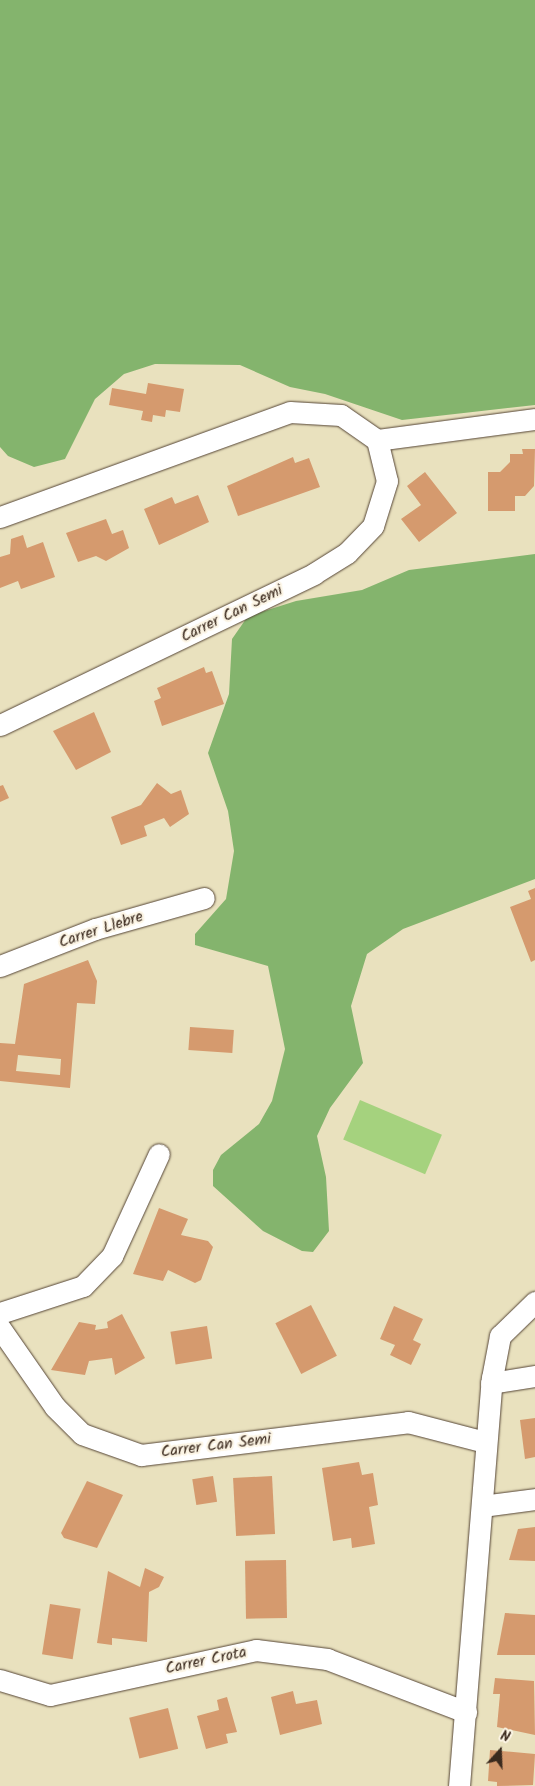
<!DOCTYPE html>
<style>
body{margin:0}
#map{position:relative;width:535px;height:1786px;overflow:hidden;background:#e9e1be;font-family:Kalam,sans-serif}
div>[style]{position:absolute}
.green>*{inset:0;background:#a5d27e;transform-origin:0 0}
.forest>*{inset:0;background:#84b46d}
.building>*{inset:0;background:#d59a6e;transform-origin:0 0}
.roads{filter:drop-shadow(0 0 1px #554536) drop-shadow(0 0 1px #554536)}
.minor>*{height:21px;margin:-10.5px;padding:0 10.5px;transform-origin:10.5px;border-radius:10.5px;background:#fff}
span{translate:-50% -50%;white-space:nowrap;text-align:center;line-height:1.15;-webkit-text-stroke:4.5px #fcf5e5;paint-order:stroke}
.street-label{font-size:16px;color:#3b2a1e}
.north{position:absolute;left:475px;top:1726px;width:50px;height:50px;-webkit-text-stroke:4px #fcf5e5;paint-order:stroke;rotate:20deg;font-size:14px;font-weight:700;line-height:20px;text-align:center;color:#3b2a1e}
.north::after{content:'';display:block;margin:auto;width:18px;height:22px;background:#3b2a1e;clip-path:polygon(50% 0,100% 100%,50% 72%,0 100%)}
</style>
<div id="map">
<div class="green">
<div style="left:360px;top:1100px;width:89px;height:43px;rotate:23deg"></div>
</div>
<div class="forest">
<div style="clip-path:polygon(0 0,535px 0,535px 405px,402px 420px,325px 394px,290px 387px,240px 365px,155px 364px,124px 374px,95px 399px,65px 459px,34px 467px,8px 456px,0 447px)"></div>
<div style="clip-path:polygon(535px 554px,535px 879px,403px 929px,367px 954px,351px 1006px,363px 1063px,330px 1108px,317px 1136px,326px 1177px,329px 1231px,313px 1252px,302px 1251px,263px 1231px,213px 1186px,213px 1170px,221px 1155px,259px 1124px,272px 1101px,285px 1049px,268px 966px,195px 945px,195px 934px,226px 899px,234px 851px,228px 811px,208px 753px,229px 694px,232px 639px,248px 616px,296px 601px,362px 590px,409px 570px)"></div>
</div>
<div class="building">
<div style="clip-path:polygon(148px 383px,184px 389px,180px 412px,166px 410px,165px 417px,153px 415px,152px 422px,141px 420px,143px 411px,109px 405px,112px 388px,146px 394px)"></div>
<div style="clip-path:polygon(522px 449px,535px 449px,534px 486px,525px 496px,515px 496px,515px 511px,488px 511px,488px 472px,500px 472px,510px 462px,510px 454px,523px 454px)"></div>
<div style="clip-path:polygon(293px 457px,295px 463px,309px 458px,320px 487px,238px 516px,227px 486px)"></div>
<div style="clip-path:polygon(425px 472px,457px 513px,419px 542px,401px 519px,421px 505px,407px 486px)"></div>
<div style="clip-path:polygon(198px 495px,209px 522px,159px 545px,144px 509px,172px 497px,175px 504px)"></div>
<div style="clip-path:polygon(106px 519px,112px 534px,123px 530px,129px 548px,106px 561px,96px 556px,78px 562px,66px 533px)"></div>
<div style="clip-path:polygon(23px 535px,27px 548px,43px 542px,55px 577px,21px 589px,18px 581px,0 588px,0 557px,10px 554px,11px 539px)"></div>
<div style="clip-path:polygon(204px 667px,206px 673px,212px 671px,224px 704px,162px 726px,154px 701px,161px 698px,157px 688px)"></div>
<div style="clip-path:polygon(94px 712px,111px 752px,76px 770px,53px 731px)"></div>
<div style="clip-path:polygon(157px 783px,171px 794px,181px 790px,189px 814px,170px 827px,164px 818px,144px 826px,147px 836px,121px 845px,111px 817px,141px 805px)"></div>
<div style="clip-path:polygon(3px 785px,9px 798px,0 802px,0 786px)"></div>
<div style="clip-path:polygon(535px 888px,535px 960px,531px 962px,510px 907px,531px 899px,528px 891px)"></div>
<div style="clip-path:polygon(evenodd,88px 960px,97px 981px,95px 1004px,77px 1003px,70px 1088px,0 1081px,0 1043px,15px 1044px,24px 984px,88px 960px,18px 1055px,61px 1059px,60px 1075px,16px 1071px,18px 1055px)"></div>
<div style="left:190px;top:1027px;width:44px;height:23px;rotate:4deg"></div>
<div style="clip-path:polygon(159px 1208px,188px 1219px,181px 1235px,208px 1241px,213px 1247px,201px 1280px,195px 1283px,168px 1270px,163px 1281px,133px 1274px)"></div>
<div style="left:311px;top:1305px;width:57px;height:40px;rotate:63deg"></div>
<div style="clip-path:polygon(394px 1306px,423px 1319px,413px 1340px,421px 1344px,411px 1365px,390px 1355px,395px 1345px,380px 1339px)"></div>
<div style="clip-path:polygon(122px 1314px,145px 1358px,115px 1375px,112px 1358px,89px 1361px,85px 1375px,51px 1370px,79px 1322px,96px 1325px,95px 1330px,108px 1328px,107px 1322px)"></div>
<div style="left:207px;top:1326px;width:33px;height:37px;rotate:81deg"></div>
<div style="clip-path:polygon(535px 1418px,535px 1457px,525px 1459px,520px 1420px)"></div>
<div style="clip-path:polygon(359px 1462px,362px 1475px,373px 1473px,378px 1505px,369px 1507px,375px 1544px,352px 1548px,351px 1538px,333px 1541px,322px 1468px)"></div>
<div style="left:213px;top:1476px;width:26px;height:21px;rotate:81deg"></div>
<div style="left:272px;top:1476px;width:58px;height:39px;rotate:87deg"></div>
<div style="clip-path:polygon(87px 1481px,123px 1495px,97px 1548px,64px 1538px,61px 1533px)"></div>
<div style="clip-path:polygon(535px 1527px,535px 1561px,509px 1560px,518px 1529px)"></div>
<div style="left:286px;top:1560px;width:58px;height:41px;rotate:89deg"></div>
<div style="clip-path:polygon(145px 1568px,164px 1577px,159px 1587px,149px 1592px,147px 1642px,112px 1638px,112px 1645px,97px 1643px,108px 1571px,140px 1587px)"></div>
<div style="left:50px;top:1604px;width:31px;height:51px;rotate:9deg"></div>
<div style="clip-path:polygon(505px 1613px,535px 1615px,535px 1655px,497px 1655px)"></div>
<div style="clip-path:polygon(495px 1678px,534px 1681px,535px 1735px,497px 1727px,500px 1694px,493px 1694px)"></div>
<div style="clip-path:polygon(293px 1691px,296px 1704px,317px 1700px,322px 1724px,280px 1735px,271px 1697px)"></div>
<div style="clip-path:polygon(227px 1697px,237px 1732px,226px 1734px,228px 1743px,206px 1749px,197px 1716px,219px 1710px,217px 1700px)"></div>
<div style="left:168px;top:1708px;width:42px;height:40px;rotate:76deg"></div>
<div style="clip-path:polygon(490px 1750px,535px 1754px,533px 1785px,497px 1786px,497px 1782px,488px 1781px)"></div>
</div>
<div class="roads">
<div class="minor">
<div style="left:377px;top:440px;width:159px;rotate:-7.6deg"></div>
<div style="left:0;top:517px;width:308px;rotate:-19.9deg"></div>
<div style="left:290px;top:412px;width:51px;rotate:3.4deg"></div>
<div style="left:341px;top:415px;width:44px;rotate:34.8deg"></div>
<div style="left:377px;top:440px;width:42px;rotate:76.3deg"></div>
<div style="left:387px;top:481px;width:47px;rotate:107.3deg"></div>
<div style="left:373px;top:526px;width:37px;rotate:134deg"></div>
<div style="left:347px;top:553px;width:39px;rotate:148deg"></div>
<div style="left:314px;top:574px;width:348px;rotate:154.3deg"></div>
<div style="left:0;top:966px;width:102px;rotate:-21.3deg"></div>
<div style="left:95px;top:929px;width:113px;rotate:-15.9deg"></div>
<div style="left:0;top:1313px;width:87px;rotate:-18deg"></div>
<div style="left:83px;top:1286px;width:42px;rotate:-46deg"></div>
<div style="left:112px;top:1256px;width:112px;rotate:-65.3deg"></div>
<div style="left:0;top:1328px;width:96px;rotate:55.2deg"></div>
<div style="left:55px;top:1407px;width:38px;rotate:45deg"></div>
<div style="left:82px;top:1434px;width:63px;rotate:19.6deg"></div>
<div style="left:141px;top:1455px;width:269px;rotate:-7deg"></div>
<div style="left:408px;top:1422px;width:80px;rotate:14.6deg"></div>
<div style="left:491px;top:1383px;width:45px;rotate:-9deg"></div>
<div style="left:482px;top:1506px;width:53px;rotate:-7.5deg"></div>
<div style="left:0;top:1680px;width:52px;rotate:16.7deg"></div>
<div style="left:50px;top:1695px;width:211px;rotate:-12.3deg"></div>
<div style="left:256px;top:1650px;width:72px;rotate:7.2deg"></div>
<div style="left:327px;top:1659px;width:149px;rotate:20.9deg"></div>
<div style="left:459px;top:1786px;width:409px;rotate:-85.4deg"></div>
<div style="left:492px;top:1378px;width:43px;rotate:-79.2deg"></div>
<div style="left:500px;top:1336px;width:49px;rotate:-44.2deg"></div>
</div>
</div>
<div class="street-label">
<span style="left:232px;top:614px;rotate:-26deg">Carrer Can Semi</span>
<span style="left:101px;top:930px;rotate:-18deg">Carrer Llebre</span>
<span style="left:216px;top:1446px;rotate:-7deg">Carrer Can Semi</span>
<span style="left:206px;top:1661px;rotate:-12deg">Carrer Crota</span>
</div>
<div class="north">N</div>
</div>
